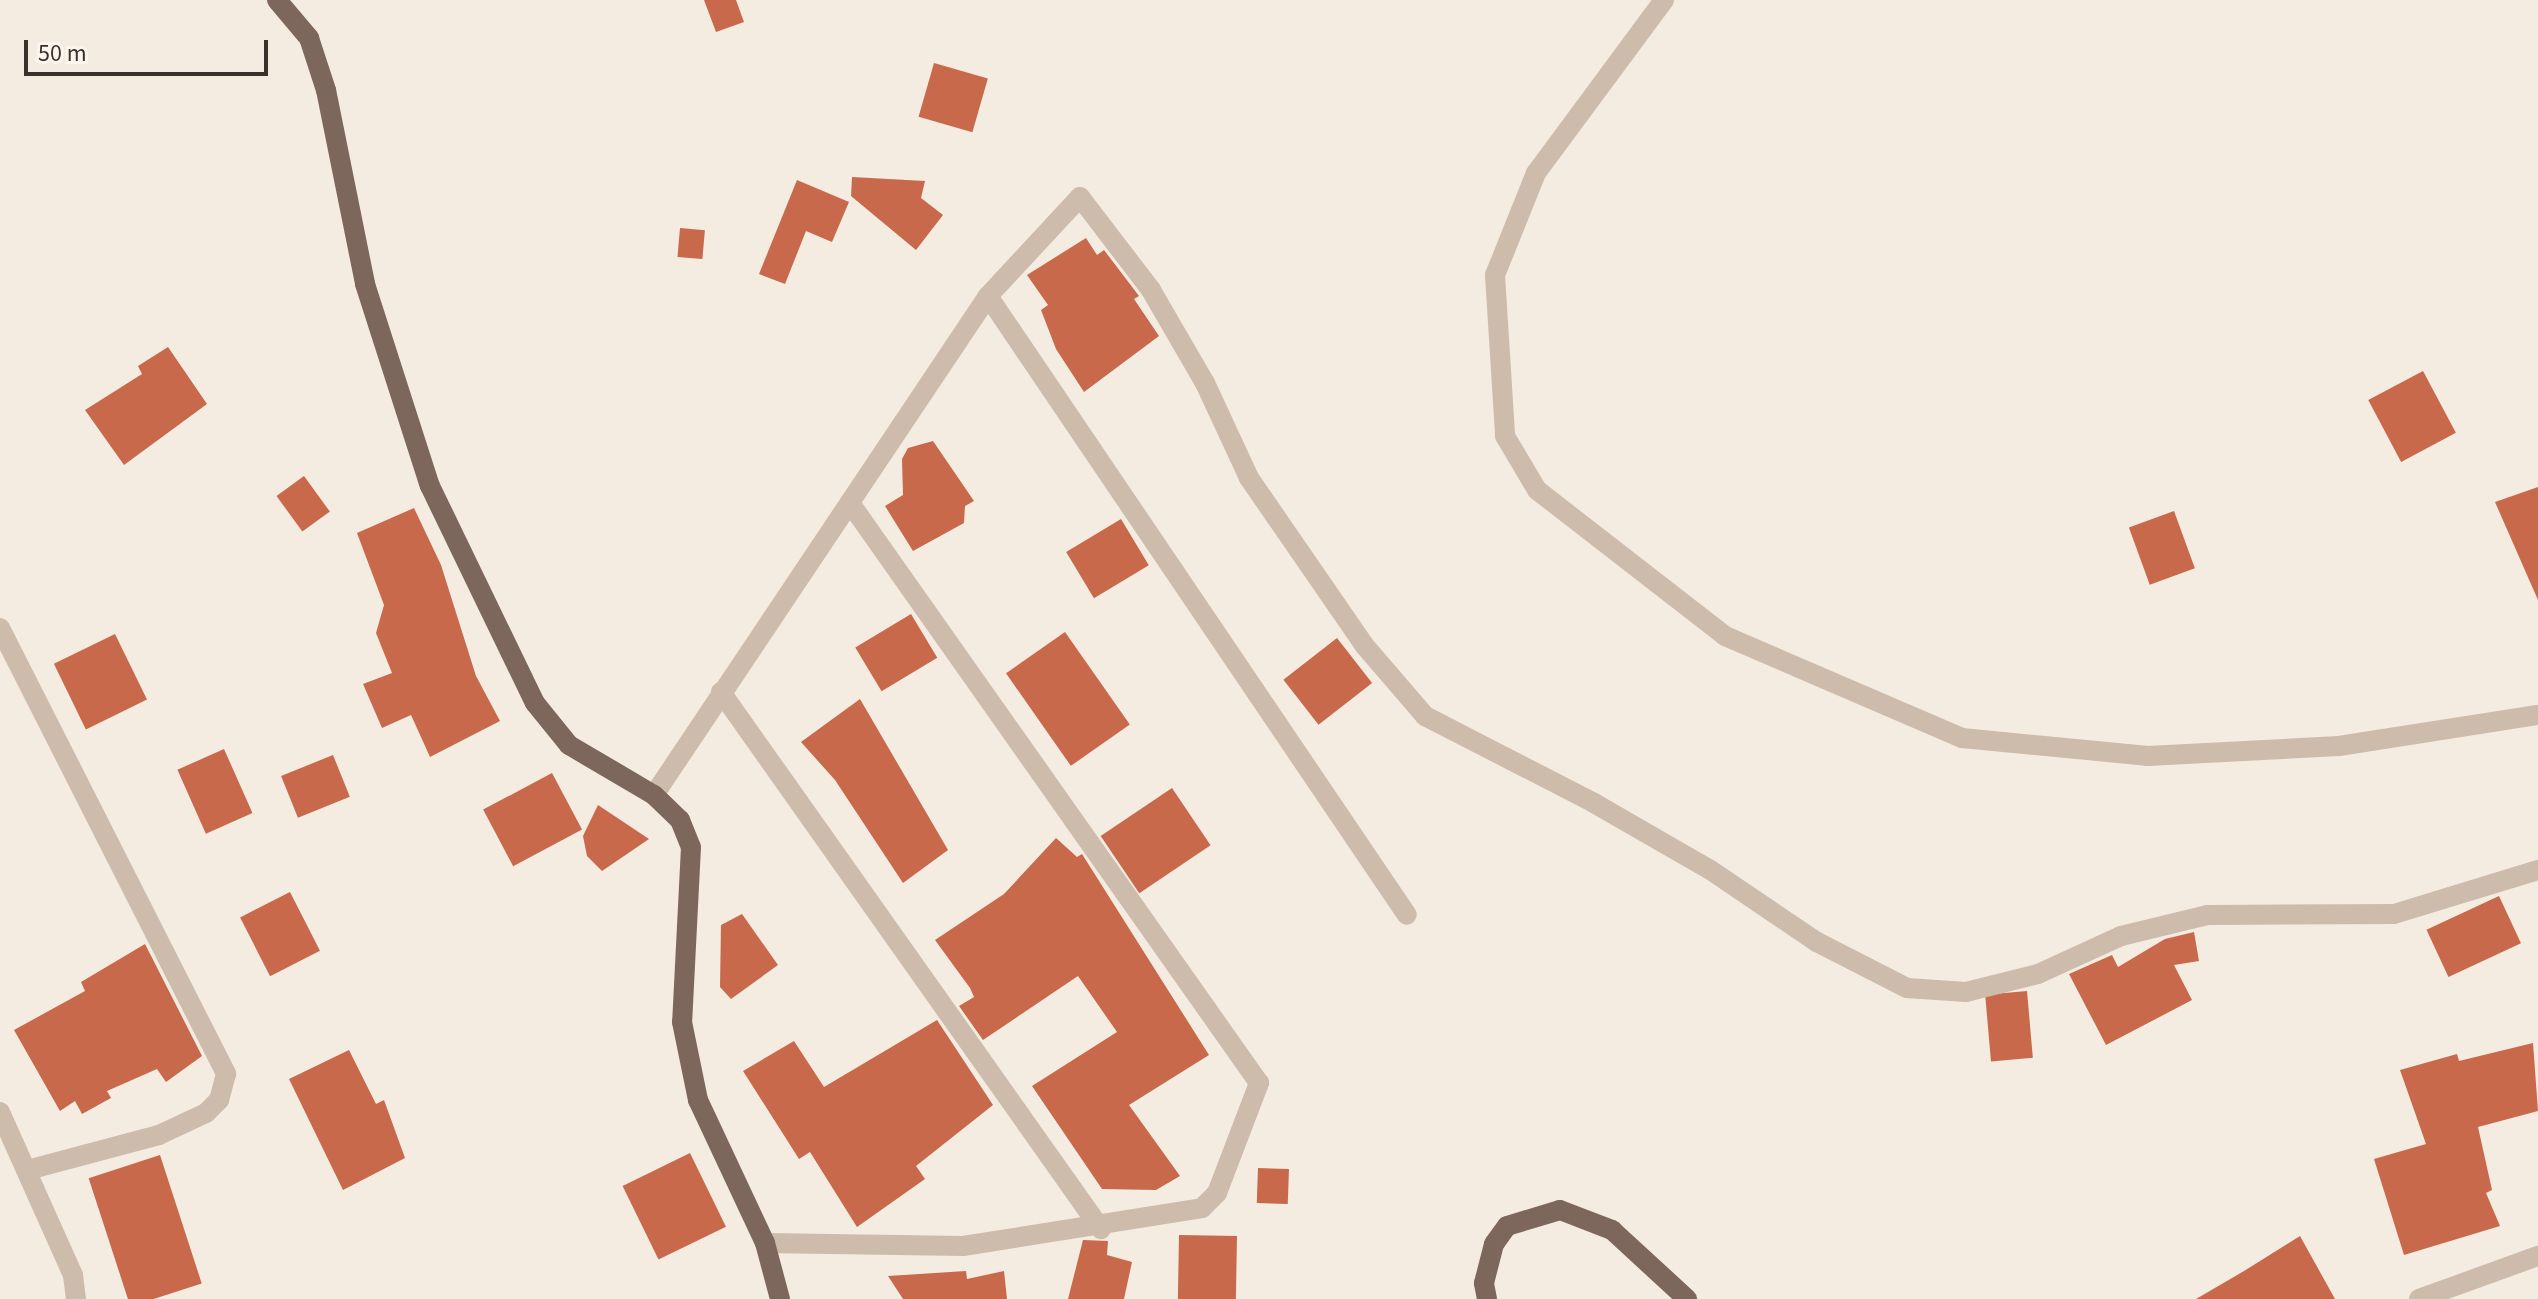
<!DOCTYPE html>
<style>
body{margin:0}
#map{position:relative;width:2538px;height:1299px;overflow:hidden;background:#f4ebe1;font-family:"Source Sans 3",sans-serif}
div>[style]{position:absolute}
.building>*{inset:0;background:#c8694b;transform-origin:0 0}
.minor>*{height:20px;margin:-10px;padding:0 10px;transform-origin:10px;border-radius:10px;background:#cdbbac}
.major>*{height:20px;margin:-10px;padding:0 10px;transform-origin:10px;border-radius:10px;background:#7d675c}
span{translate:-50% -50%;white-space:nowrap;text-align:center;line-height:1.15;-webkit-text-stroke:7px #fbf5ee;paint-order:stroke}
.scale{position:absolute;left:24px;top:40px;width:244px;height:36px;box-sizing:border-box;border:4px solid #3b302b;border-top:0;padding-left:10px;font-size:24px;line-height:28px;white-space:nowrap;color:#3b302b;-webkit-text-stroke:6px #fbf5ee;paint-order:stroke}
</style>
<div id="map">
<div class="building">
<div style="clip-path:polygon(704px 0,736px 0,744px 22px,716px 32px)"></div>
<div style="left:934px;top:63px;width:56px;height:56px;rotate:16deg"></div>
<div style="clip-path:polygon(852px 177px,925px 181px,921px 198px,943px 215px,916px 250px,851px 196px)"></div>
<div style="clip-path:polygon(797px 180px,849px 202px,832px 242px,806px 231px,785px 284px,759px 274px)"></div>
<div style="left:680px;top:228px;width:25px;height:29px;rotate:5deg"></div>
<div style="clip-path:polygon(1086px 238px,1097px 255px,1104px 250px,1139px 296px,1134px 299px,1159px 336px,1084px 392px,1056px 349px,1041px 310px,1048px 305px,1027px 275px)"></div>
<div style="clip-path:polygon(168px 347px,207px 404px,124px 465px,85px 410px,142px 374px,138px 366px)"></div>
<div style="left:2423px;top:371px;width:70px;height:62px;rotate:62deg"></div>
<div style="clip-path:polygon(933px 441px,974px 501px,965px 506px,964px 523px,913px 551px,885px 506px,903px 495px,902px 459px,908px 448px)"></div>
<div style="left:304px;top:476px;width:44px;height:34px;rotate:54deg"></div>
<div style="clip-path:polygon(2538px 487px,2538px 600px,2495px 502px)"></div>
<div style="clip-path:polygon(414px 508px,441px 565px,476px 676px,500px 721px,430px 757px,411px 715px,382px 728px,363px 684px,392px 673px,376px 633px,384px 605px,357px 533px)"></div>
<div style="left:2174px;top:511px;width:61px;height:48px;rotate:70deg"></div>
<div style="left:1121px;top:519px;width:54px;height:64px;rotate:59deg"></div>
<div style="left:911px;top:614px;width:51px;height:65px;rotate:59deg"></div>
<div style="left:1065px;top:632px;width:113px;height:72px;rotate:55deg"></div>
<div style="left:115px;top:634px;width:73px;height:68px;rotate:64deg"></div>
<div style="left:1337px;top:638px;width:57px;height:68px;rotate:52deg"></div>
<div style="clip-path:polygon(860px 699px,948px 850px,903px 883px,835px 780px,801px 742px)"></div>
<div style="left:224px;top:749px;width:70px;height:51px;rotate:66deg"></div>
<div style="left:333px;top:755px;width:45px;height:56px;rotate:68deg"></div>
<div style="left:552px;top:773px;width:64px;height:78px;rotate:62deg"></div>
<div style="left:1172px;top:788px;width:69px;height:86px;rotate:56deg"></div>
<div style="clip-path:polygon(598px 805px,649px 839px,602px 871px,587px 856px,583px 836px)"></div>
<div style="clip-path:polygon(1056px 838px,1077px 857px,1082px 854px,1209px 1055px,1129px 1105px,1180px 1176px,1156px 1190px,1102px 1189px,1032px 1086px,1117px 1032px,1078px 976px,983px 1040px,959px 1006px,974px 997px,970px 988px,935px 940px,1004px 894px)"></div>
<div style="left:290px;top:892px;width:66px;height:56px;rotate:63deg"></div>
<div style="left:2499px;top:896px;width:52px;height:80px;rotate:65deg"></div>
<div style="clip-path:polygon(742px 914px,778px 965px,731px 999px,720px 987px,721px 925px)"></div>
<div style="clip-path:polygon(2194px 932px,2199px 961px,2174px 965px,2192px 1000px,2106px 1045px,2069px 974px,2112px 955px,2118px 967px,2165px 939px)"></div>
<div style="clip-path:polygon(145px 944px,202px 1056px,166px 1082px,157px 1069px,107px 1091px,111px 1098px,82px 1114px,75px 1101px,60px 1111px,14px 1030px,85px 991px,81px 982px)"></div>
<div style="left:2027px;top:991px;width:67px;height:42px;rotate:85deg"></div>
<div style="clip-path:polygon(937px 1020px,993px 1105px,916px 1166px,925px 1179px,857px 1227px,810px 1152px,799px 1159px,743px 1071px,794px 1041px,824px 1087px)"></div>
<div style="clip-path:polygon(2533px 1043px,2538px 1111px,2478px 1127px,2492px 1190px,2486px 1193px,2500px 1226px,2404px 1255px,2374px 1159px,2426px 1144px,2400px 1070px,2457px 1054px,2459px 1061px)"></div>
<div style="clip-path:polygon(349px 1050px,376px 1104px,384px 1100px,405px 1158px,343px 1190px,289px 1079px)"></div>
<div style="left:690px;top:1153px;width:82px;height:75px;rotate:64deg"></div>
<div style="left:160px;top:1155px;width:135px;height:75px;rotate:72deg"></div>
<div style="left:1258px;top:1168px;width:31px;height:35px;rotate:2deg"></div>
<div style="left:1179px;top:1235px;width:58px;height:64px;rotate:1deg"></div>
<div style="clip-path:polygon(2300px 1236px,2335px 1299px,2196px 1299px,2244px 1271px)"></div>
<div style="clip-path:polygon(1083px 1240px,1108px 1241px,1107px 1255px,1132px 1262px,1124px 1299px,1068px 1299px)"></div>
<div style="clip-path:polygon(966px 1271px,967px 1279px,1004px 1271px,1007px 1299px,903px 1299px,888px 1276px)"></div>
</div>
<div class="minor">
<div style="left:1664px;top:0;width:215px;rotate:126.5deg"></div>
<div style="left:1536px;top:173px;width:110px;rotate:111.9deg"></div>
<div style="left:1495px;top:275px;width:161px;rotate:86.4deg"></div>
<div style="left:1505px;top:436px;width:63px;rotate:59.3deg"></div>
<div style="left:1537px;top:490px;width:238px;rotate:37.8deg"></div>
<div style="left:1725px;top:636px;width:258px;rotate:23.3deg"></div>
<div style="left:1962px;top:738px;width:187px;rotate:5.5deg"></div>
<div style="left:2148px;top:756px;width:191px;rotate:-3deg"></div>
<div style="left:2339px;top:746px;width:201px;rotate:-8.9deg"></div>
<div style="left:988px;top:296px;width:747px;rotate:55.91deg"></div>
<div style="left:0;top:628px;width:500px;rotate:63.1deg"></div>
<div style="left:226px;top:1074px;width:27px;rotate:105deg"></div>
<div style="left:219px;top:1100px;width:18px;rotate:135deg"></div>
<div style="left:206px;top:1113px;width:52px;rotate:154.9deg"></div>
<div style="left:159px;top:1135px;width:137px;rotate:165.1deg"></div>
<div style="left:721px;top:692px;width:658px;rotate:54.72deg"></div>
<div style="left:654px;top:795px;width:600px;rotate:-56.2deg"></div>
<div style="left:988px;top:296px;width:135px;rotate:-47.1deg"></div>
<div style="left:1080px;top:197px;width:117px;rotate:52.6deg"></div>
<div style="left:1151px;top:290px;width:108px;rotate:59.9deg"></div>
<div style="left:1205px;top:383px;width:105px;rotate:65.1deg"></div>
<div style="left:1249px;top:478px;width:203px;rotate:55.4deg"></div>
<div style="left:1364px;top:645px;width:94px;rotate:49.3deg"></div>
<div style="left:1425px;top:716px;width:190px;rotate:27.2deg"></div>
<div style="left:1594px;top:803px;width:133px;rotate:29.9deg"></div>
<div style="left:1709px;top:869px;width:130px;rotate:34.1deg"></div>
<div style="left:1817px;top:942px;width:101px;rotate:27.1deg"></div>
<div style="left:1907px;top:988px;width:59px;rotate:3.9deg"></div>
<div style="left:1966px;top:992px;width:74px;rotate:-14deg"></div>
<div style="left:2038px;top:974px;width:91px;rotate:-24.6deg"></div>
<div style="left:2121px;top:936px;width:89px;rotate:-13.6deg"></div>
<div style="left:2208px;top:915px;width:186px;rotate:-0.3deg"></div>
<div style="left:2394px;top:914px;width:151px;rotate:-17deg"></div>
<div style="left:0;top:1112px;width:179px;rotate:65.9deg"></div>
<div style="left:73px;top:1275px;width:24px;rotate:83deg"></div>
<div style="left:765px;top:1243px;width:198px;rotate:0.9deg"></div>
<div style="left:963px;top:1246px;width:242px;rotate:-9deg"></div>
<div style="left:1202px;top:1208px;width:21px;rotate:-45deg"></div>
<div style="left:1217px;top:1193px;width:118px;rotate:-69.1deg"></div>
<div style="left:1259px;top:1083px;width:710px;rotate:-125.19deg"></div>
<div style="left:2419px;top:1299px;width:127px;rotate:-19.9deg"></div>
</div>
<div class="major">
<div style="left:277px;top:0;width:50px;rotate:49.9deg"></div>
<div style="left:309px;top:38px;width:55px;rotate:71.9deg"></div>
<div style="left:326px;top:90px;width:198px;rotate:78.6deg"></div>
<div style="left:365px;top:284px;width:212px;rotate:72.2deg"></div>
<div style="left:430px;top:486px;width:241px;rotate:64.2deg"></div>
<div style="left:535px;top:703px;width:54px;rotate:51deg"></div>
<div style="left:569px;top:745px;width:99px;rotate:30.5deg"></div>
<div style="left:654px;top:795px;width:36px;rotate:44deg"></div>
<div style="left:680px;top:820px;width:29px;rotate:68deg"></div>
<div style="left:691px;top:847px;width:175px;rotate:92.9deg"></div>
<div style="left:682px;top:1022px;width:80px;rotate:78.4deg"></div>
<div style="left:698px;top:1100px;width:158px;rotate:64.9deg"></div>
<div style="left:765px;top:1243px;width:58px;rotate:75deg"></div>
<div style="left:1487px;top:1299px;width:16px;rotate:-101deg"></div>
<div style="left:1484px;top:1283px;width:40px;rotate:-75.6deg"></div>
<div style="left:1494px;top:1244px;width:22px;rotate:-54deg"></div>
<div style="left:1507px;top:1226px;width:55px;rotate:-16.8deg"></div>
<div style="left:1560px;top:1210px;width:56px;rotate:21deg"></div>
<div style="left:1612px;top:1230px;width:102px;rotate:42.6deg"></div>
</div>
<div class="scale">50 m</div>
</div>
